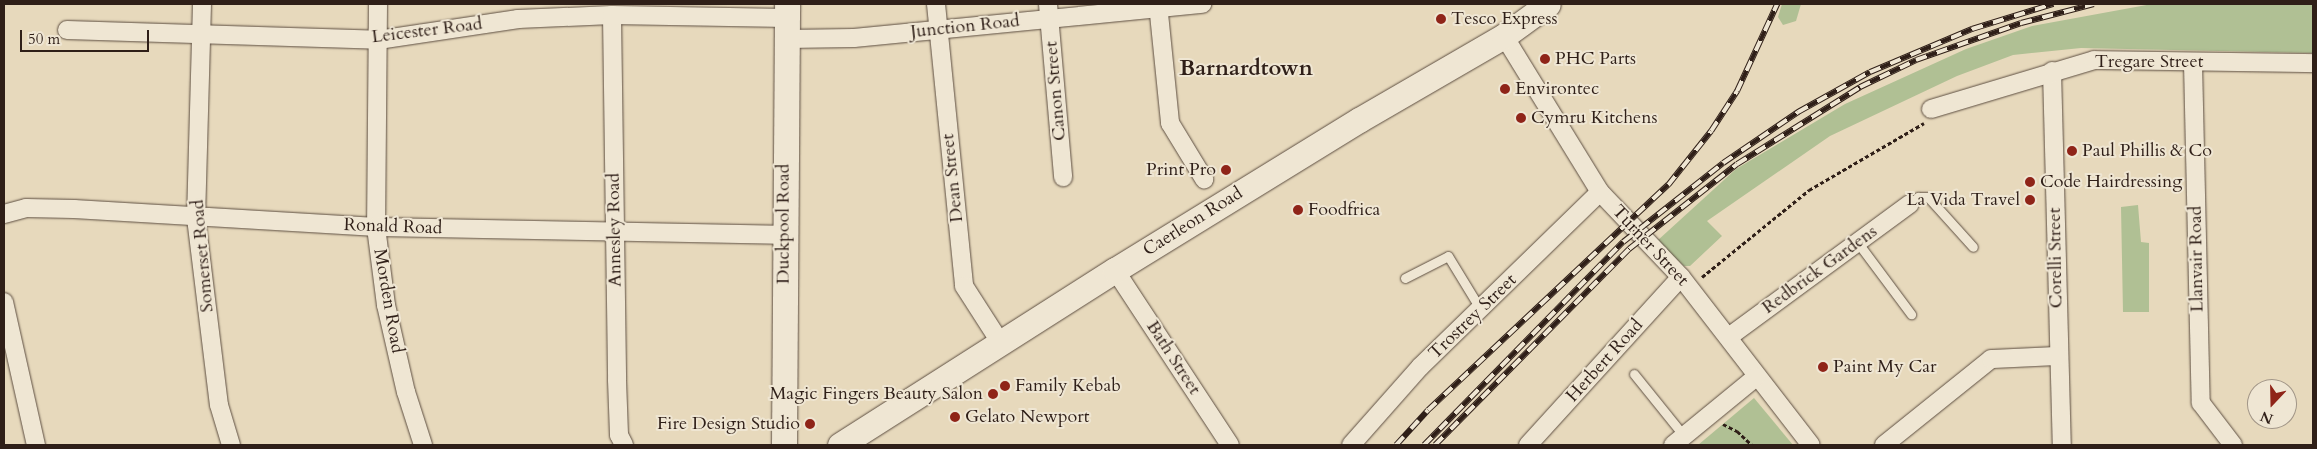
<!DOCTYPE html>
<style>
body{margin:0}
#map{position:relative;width:2317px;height:449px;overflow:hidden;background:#e7d9bc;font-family:Cardo,serif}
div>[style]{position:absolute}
.green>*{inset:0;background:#b0c094}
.path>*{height:3px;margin-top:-1.5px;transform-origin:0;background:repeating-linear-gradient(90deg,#2f1f18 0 4px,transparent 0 6.5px)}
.roads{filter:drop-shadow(0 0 1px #5d4e41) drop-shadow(0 0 1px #5d4e41)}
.lane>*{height:9px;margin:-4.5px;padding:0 4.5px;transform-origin:4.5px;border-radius:4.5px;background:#efe6d3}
.street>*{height:18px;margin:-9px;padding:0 9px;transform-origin:9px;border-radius:9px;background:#efe6d3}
.secondary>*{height:25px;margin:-12.5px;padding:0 12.5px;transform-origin:12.5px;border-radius:12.5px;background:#efe6d3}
.rail>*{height:5.5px;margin-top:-2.75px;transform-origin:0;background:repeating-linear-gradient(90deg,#efe6d3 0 11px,#2f1f18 0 22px);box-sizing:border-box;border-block:1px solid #2f1f18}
.dots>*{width:14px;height:14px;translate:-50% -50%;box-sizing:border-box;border:2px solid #efe6d3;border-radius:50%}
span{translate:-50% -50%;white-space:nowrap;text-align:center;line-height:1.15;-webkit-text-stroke:4px #efe6d3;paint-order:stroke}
.poi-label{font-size:18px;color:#2f1f18}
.left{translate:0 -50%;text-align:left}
.right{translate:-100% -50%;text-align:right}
.street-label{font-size:18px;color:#2f1f18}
.district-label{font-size:22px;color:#2f1f18;font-weight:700}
.frame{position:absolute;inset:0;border:5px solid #2f1f18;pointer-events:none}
.north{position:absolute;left:2247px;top:379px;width:50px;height:50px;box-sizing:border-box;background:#efe6d3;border:1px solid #a29688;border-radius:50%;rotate:201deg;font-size:14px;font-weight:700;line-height:20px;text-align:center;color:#2f1f18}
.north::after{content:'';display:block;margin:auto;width:18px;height:22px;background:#8f2418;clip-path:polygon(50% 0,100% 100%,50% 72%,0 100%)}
.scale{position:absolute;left:20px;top:30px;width:129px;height:22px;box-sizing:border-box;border:2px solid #2f1f18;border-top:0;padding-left:6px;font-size:15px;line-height:18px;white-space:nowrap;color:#2f1f18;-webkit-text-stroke:4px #efe6d3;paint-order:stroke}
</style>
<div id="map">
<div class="green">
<div style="clip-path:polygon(1782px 4px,1801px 4px,1796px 21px,1783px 25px,1778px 17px)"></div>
<div style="clip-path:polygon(2152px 4px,2313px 4px,2313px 53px,2081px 48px,2013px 55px,1957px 76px,1830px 136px,1707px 221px,1722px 236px,1690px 266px,1684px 266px,1657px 241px,1736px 169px,1845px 104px,1966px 49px,2032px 26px)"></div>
<div style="clip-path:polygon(2138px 205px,2141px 242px,2149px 243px,2149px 312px,2123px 312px,2121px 207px)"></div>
<div style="clip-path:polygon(1754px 398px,1793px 445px,1698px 445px)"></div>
</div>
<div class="path">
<div style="left:1702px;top:277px;width:138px;rotate:-39.1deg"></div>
<div style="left:1809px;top:190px;width:133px;rotate:-30.2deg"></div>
<div style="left:1723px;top:424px;width:16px;rotate:27deg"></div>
<div style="left:1737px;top:431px;width:21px;rotate:43deg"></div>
</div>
<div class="roads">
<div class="lane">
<div style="left:1910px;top:204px;width:11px;rotate:-41deg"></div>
<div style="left:1918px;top:197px;width:10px"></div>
<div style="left:1928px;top:197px;width:67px;rotate:48deg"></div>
<div style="left:1858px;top:243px;width:89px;rotate:53.3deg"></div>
<div style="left:1405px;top:278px;width:48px;rotate:-27.1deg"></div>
<div style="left:1448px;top:256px;width:63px;rotate:58.6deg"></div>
<div style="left:1634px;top:374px;width:80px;rotate:51.1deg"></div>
</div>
<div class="street">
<div style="left:202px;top:4px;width:214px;rotate:91.6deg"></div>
<div style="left:196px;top:218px;width:188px;rotate:83deg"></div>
<div style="left:219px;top:405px;width:42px;rotate:73.3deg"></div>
<div style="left:378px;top:4px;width:223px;rotate:90.5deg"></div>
<div style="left:376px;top:227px;width:79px;rotate:82.7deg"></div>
<div style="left:386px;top:305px;width:89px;rotate:77.1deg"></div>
<div style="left:406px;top:392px;width:56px;rotate:72.2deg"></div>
<div style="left:936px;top:4px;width:283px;rotate:84.3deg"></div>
<div style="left:964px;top:286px;width:67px;rotate:57.3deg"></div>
<div style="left:1048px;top:4px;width:174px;rotate:85deg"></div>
<div style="left:1158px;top:4px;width:120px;rotate:84.2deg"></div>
<div style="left:1170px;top:123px;width:66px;rotate:58.7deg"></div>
<div style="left:612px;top:15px;width:365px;rotate:89.2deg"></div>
<div style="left:617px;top:380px;width:55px;rotate:87.9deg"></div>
<div style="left:619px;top:435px;width:11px;rotate:63deg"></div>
<div style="left:67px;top:30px;width:311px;rotate:1.8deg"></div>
<div style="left:378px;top:40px;width:142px;rotate:-8.5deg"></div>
<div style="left:518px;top:19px;width:94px;rotate:-2.4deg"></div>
<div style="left:612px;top:15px;width:175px;rotate:1deg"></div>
<div style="left:1504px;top:36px;width:183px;rotate:58.4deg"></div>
<div style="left:1600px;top:192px;width:117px;rotate:46.4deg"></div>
<div style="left:1681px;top:277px;width:212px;rotate:52.3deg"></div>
<div style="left:786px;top:39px;width:68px;rotate:-0.8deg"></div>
<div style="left:854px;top:38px;width:350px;rotate:-5.6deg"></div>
<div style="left:2193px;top:63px;width:340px;rotate:88.7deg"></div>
<div style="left:2201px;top:403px;width:53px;rotate:52.7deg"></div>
<div style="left:2052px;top:71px;width:374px;rotate:88.5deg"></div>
<div style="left:1931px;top:109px;width:170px;rotate:-16.7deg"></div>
<div style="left:2094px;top:60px;width:219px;rotate:0.8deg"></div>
<div style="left:4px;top:214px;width:23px;rotate:-15deg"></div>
<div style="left:26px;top:208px;width:48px;rotate:1.2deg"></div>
<div style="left:74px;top:209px;width:303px;rotate:3.4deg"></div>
<div style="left:376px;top:227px;width:407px;rotate:1.1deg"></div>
<div style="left:1115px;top:270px;width:209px;rotate:56.7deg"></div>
<div style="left:4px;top:302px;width:147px;rotate:77.4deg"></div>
<div style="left:1730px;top:336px;width:223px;rotate:-36.3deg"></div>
<div style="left:1351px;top:445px;width:104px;rotate:-48.5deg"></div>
<div style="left:1420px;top:367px;width:251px;rotate:-44.2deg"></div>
<div style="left:1528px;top:445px;width:227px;rotate:-47.7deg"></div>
<div style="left:1673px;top:445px;width:107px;rotate:-39.3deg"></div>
<div style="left:1884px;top:445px;width:137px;rotate:-38.8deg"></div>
<div style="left:1991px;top:359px;width:67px;rotate:-2.6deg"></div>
</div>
<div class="secondary">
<div style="left:784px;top:445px;width:441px;rotate:-89.6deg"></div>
<div style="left:840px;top:445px;width:326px;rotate:-32.5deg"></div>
<div style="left:1115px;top:270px;width:286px;rotate:-31.6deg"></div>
<div style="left:1359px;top:120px;width:168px;rotate:-30.1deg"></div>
<div style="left:1504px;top:36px;width:54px;rotate:-36deg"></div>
</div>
</div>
<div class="rail">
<div style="left:1396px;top:445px;width:47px;rotate:-47.6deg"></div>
<div style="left:1428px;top:410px;width:329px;rotate:-43.2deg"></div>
<div style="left:1668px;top:185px;width:69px;rotate:-51.5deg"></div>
<div style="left:1711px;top:131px;width:48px;rotate:-57deg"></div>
<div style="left:1737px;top:91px;width:96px;rotate:-65.3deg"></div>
<div style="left:1424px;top:445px;width:284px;rotate:-45.6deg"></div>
<div style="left:1623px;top:242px;width:127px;rotate:-38.3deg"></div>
<div style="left:1723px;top:163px;width:91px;rotate:-34.2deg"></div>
<div style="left:1798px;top:112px;width:82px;rotate:-29.1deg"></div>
<div style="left:1870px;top:72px;width:111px;rotate:-22.9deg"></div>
<div style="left:1972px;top:29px;width:85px;rotate:-17.2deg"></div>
<div style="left:1435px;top:445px;width:276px;rotate:-45.3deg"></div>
<div style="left:1629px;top:249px;width:137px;rotate:-38.2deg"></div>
<div style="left:1737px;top:164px;width:145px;rotate:-32deg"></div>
<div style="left:1860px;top:87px;width:62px;rotate:-25.7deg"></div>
<div style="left:1916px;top:60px;width:111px;rotate:-19.4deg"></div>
<div style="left:2021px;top:23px;width:75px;rotate:-14.6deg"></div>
</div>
<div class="dots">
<div style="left:1441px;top:19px;background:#8f2418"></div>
<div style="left:1545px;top:59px;background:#8f2418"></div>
<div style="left:1505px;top:89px;background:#8f2418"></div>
<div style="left:1521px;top:118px;background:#8f2418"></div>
<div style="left:2072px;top:151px;background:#8f2418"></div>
<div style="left:1226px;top:170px;background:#8f2418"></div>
<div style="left:2030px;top:182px;background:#8f2418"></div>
<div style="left:2030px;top:200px;background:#8f2418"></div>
<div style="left:1298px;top:210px;background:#8f2418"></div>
<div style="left:1823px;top:367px;background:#8f2418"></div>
<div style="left:1005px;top:386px;background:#8f2418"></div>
<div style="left:993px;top:394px;background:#8f2418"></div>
<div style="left:955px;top:417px;background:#8f2418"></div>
<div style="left:810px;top:424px;background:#8f2418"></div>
</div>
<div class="poi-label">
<span class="left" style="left:1451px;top:19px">Tesco Express</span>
<span class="left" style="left:1555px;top:59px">PHC Parts</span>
<span class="left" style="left:1515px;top:89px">Environtec</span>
<span class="left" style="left:1531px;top:118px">Cymru Kitchens</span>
<span class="left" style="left:2082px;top:151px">Paul Phillis &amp; Co</span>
<span class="right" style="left:1216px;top:170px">Print Pro</span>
<span class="left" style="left:2040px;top:182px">Code Hairdressing</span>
<span class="right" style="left:2020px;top:200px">La Vida Travel</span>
<span class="left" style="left:1308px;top:210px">Foodfrica</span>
<span class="left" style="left:1833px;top:367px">Paint My Car</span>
<span class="left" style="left:1015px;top:386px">Family Kebab</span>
<span class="right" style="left:983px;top:394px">Magic Fingers Beauty Salon</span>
<span class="left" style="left:965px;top:417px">Gelato Newport</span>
<span class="right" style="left:800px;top:424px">Fire Design Studio</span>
</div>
<div class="street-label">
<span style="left:965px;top:27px;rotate:-6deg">Junction Road</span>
<span style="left:427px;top:31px;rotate:-7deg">Leicester Road</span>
<span style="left:2149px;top:62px">Tregare Street</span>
<span style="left:1056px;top:91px;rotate:-95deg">Canon Street</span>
<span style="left:953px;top:178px;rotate:-96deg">Dean Street</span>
<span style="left:1193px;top:222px;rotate:-32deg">Caerleon Road</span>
<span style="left:784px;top:224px;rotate:-90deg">Duckpool Road</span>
<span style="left:393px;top:227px;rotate:2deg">Ronald Road</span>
<span style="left:615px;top:230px;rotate:-91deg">Annesley Road</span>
<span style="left:1650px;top:246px;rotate:47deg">Turner Street</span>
<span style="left:203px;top:256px;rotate:-95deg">Somerset Road</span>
<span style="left:2056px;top:258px;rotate:-91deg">Corelli Street</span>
<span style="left:2197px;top:259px;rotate:-91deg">Llanvair Road</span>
<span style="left:1820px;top:270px;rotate:-36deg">Redbrick Gardens</span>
<span style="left:388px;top:301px;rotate:80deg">Morden Road</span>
<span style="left:1473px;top:317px;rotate:-44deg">Trostrey Street</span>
<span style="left:1173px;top:358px;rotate:57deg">Bath Street</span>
<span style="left:1605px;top:361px;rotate:-48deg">Herbert Road</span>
</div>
<div class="district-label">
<span style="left:1246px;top:69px">Barnardtown</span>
</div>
<div class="frame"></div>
<div class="north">N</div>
<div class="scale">50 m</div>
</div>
